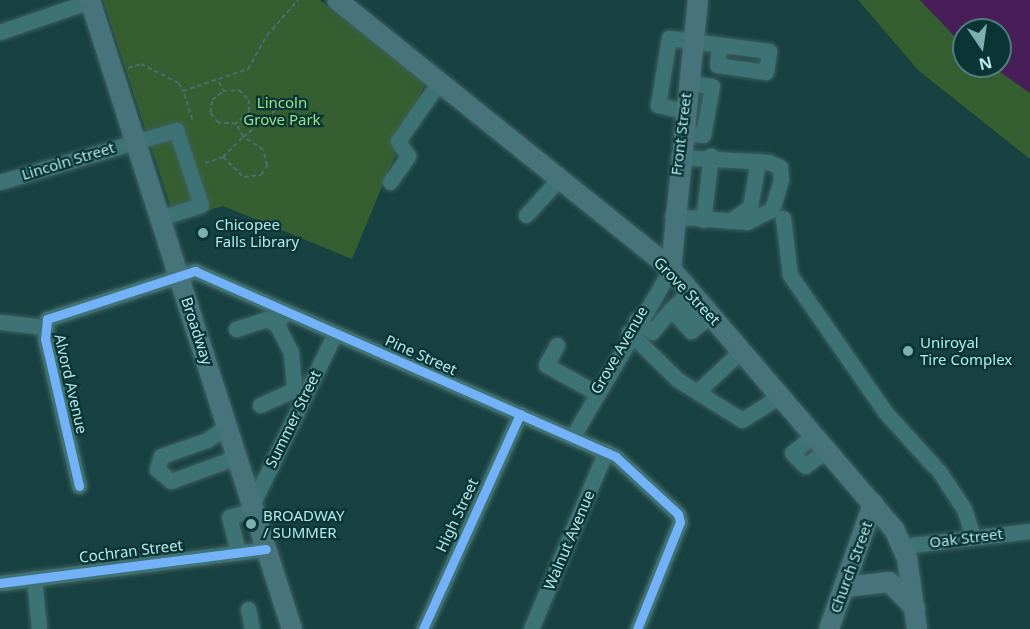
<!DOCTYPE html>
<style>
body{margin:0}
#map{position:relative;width:1030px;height:629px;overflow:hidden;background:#184142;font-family:"Noto Sans",sans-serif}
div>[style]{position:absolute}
.green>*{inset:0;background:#355f30}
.water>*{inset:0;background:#471e58}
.path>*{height:1.5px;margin-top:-0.75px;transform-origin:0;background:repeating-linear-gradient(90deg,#467071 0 4.5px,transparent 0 7.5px)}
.roads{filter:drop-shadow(0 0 2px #3e5f5f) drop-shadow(0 0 2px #3e5f5f)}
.minor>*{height:15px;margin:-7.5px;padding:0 7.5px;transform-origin:7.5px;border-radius:7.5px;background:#3e7375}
.major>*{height:20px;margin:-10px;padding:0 10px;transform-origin:10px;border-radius:10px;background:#47747b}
.cycleway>*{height:9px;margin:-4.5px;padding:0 4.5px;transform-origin:4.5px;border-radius:4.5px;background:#73b2f8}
.dots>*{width:16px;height:16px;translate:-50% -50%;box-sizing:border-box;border:3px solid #0b3435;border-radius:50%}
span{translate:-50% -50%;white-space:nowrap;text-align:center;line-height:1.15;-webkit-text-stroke:4.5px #0b3435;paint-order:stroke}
.park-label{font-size:15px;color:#9be484}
.street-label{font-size:15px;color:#b4e9eb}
.poi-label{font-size:15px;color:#b4e9eb}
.left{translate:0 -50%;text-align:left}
.north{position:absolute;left:952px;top:18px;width:60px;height:60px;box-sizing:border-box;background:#0b3435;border:2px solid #4f7c7e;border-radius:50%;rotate:167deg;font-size:16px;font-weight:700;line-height:24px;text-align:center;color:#b4e9eb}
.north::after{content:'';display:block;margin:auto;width:21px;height:27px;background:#7daeb0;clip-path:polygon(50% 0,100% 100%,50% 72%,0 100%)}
</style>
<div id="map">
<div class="green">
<div style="clip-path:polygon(103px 0,320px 0,425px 83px,352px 259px,223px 206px,175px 220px)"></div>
<div style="clip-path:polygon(858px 0,920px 0,964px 46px,964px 66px,992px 66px,1030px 93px,1030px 159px,919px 71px)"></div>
</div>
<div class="water">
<div style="clip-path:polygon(920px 0,1030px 0,1030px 93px,992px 66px,1000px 66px,1000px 30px,964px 30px,964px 46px)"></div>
</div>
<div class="path">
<div style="left:128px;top:68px;width:14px;rotate:-17deg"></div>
<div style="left:141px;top:64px;width:42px;rotate:26.6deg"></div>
<div style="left:179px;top:83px;width:9px;rotate:63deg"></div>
<div style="left:219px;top:82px;width:9px;rotate:63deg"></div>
<div style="left:192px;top:120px;width:30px;rotate:-107deg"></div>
<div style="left:183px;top:91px;width:69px;rotate:-18.7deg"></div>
<div style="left:248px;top:69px;width:39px;rotate:-61deg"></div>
<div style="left:267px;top:35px;width:47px;rotate:-48.5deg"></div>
<div style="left:223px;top:157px;width:28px;rotate:-45deg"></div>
<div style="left:243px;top:137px;width:15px;rotate:-118deg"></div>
<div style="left:236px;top:124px;width:18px;rotate:-177deg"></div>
<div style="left:218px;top:123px;width:13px;rotate:-129deg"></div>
<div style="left:210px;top:113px;width:13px;rotate:-81deg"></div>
<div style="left:212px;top:100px;width:14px;rotate:-39deg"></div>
<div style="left:223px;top:91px;width:16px;rotate:-4deg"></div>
<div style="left:239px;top:90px;width:14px;rotate:45deg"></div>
<div style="left:249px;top:100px;width:13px;rotate:90deg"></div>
<div style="left:249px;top:113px;width:17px;rotate:140deg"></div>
<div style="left:205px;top:163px;width:19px;rotate:-18deg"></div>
<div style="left:223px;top:157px;width:29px;rotate:44deg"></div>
<div style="left:244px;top:177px;width:17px;rotate:-7deg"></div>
<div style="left:261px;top:175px;width:11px;rotate:-56deg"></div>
<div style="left:267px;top:166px;width:16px;rotate:-104deg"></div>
<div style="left:263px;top:150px;width:24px;rotate:-147deg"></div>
<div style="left:243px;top:137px;width:61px;rotate:-39.7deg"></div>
</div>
<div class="roads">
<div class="minor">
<div style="left:0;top:32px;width:95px;rotate:-19deg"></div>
<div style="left:684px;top:111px;width:27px;rotate:-167deg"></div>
<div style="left:658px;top:105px;width:68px;rotate:-80.7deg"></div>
<div style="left:669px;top:38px;width:101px;rotate:7.4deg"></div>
<div style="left:769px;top:51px;width:21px;rotate:98deg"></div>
<div style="left:766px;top:72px;width:49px;rotate:-171.9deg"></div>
<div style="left:717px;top:65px;width:20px;rotate:-84deg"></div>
<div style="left:681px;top:132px;width:22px;rotate:8deg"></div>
<div style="left:703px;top:135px;width:50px;rotate:-79.6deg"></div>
<div style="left:712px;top:86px;width:25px;rotate:-173deg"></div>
<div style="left:0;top:182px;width:184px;rotate:-16.5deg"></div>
<div style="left:176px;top:130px;width:79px;rotate:71.6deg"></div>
<div style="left:201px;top:205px;width:43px;rotate:162.4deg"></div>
<div style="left:390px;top:182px;width:32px;rotate:-55deg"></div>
<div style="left:408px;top:156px;width:18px;rotate:-124deg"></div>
<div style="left:398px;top:141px;width:72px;rotate:-55.2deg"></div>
<div style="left:526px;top:215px;width:49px;rotate:-47.5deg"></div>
<div style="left:672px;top:216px;width:75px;rotate:4.6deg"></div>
<div style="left:747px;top:222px;width:28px;rotate:-27deg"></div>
<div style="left:772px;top:209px;width:31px;rotate:-73deg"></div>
<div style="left:781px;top:179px;width:12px;rotate:-95deg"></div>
<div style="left:780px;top:167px;width:12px;rotate:-156deg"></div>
<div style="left:769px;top:162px;width:91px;rotate:-176.9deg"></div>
<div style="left:783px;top:218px;width:57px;rotate:83deg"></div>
<div style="left:790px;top:275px;width:168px;rotate:55.2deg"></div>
<div style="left:886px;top:413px;width:72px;rotate:47.8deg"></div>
<div style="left:703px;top:220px;width:65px;rotate:-83deg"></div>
<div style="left:730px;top:221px;width:24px;rotate:-35deg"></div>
<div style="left:750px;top:207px;width:47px;rotate:-80.1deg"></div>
<div style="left:671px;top:309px;width:13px;rotate:-42deg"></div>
<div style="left:681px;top:300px;width:30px;rotate:49deg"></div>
<div style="left:284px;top:312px;width:15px;rotate:118deg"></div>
<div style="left:277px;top:325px;width:30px;rotate:63deg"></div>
<div style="left:291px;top:352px;width:38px;rotate:85deg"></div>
<div style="left:294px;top:390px;width:12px;rotate:35deg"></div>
<div style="left:636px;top:320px;width:20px;rotate:37deg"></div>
<div style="left:652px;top:332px;width:30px;rotate:-50deg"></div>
<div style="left:671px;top:309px;width:30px;rotate:48deg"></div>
<div style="left:691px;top:331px;width:26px;rotate:-39deg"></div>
<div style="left:1px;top:322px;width:43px;rotate:6.6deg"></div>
<div style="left:236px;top:329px;width:33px;rotate:-18deg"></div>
<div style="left:267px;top:319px;width:12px;rotate:31deg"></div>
<div style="left:629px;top:332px;width:69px;rotate:44.4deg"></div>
<div style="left:678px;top:380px;width:75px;rotate:32deg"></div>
<div style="left:742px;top:420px;width:45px;rotate:-32.3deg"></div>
<div style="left:557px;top:345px;width:23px;rotate:119deg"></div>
<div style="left:546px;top:365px;width:56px;rotate:28.9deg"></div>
<div style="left:698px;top:391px;width:60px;rotate:-43deg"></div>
<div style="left:260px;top:405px;width:37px;rotate:-24deg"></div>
<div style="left:227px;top:426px;width:24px;rotate:145deg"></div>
<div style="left:207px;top:440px;width:49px;rotate:160.8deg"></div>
<div style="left:161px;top:456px;width:14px;rotate:107deg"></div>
<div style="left:157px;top:469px;width:18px;rotate:41deg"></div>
<div style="left:171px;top:481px;width:70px;rotate:-20deg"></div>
<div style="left:574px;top:434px;width:191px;rotate:-59.5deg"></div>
<div style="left:814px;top:435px;width:28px;rotate:141deg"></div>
<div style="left:792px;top:453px;width:18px;rotate:45deg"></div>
<div style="left:805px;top:466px;width:26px;rotate:-37deg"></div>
<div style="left:939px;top:471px;width:45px;rotate:56.7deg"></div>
<div style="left:964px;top:509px;width:29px;rotate:72deg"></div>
<div style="left:79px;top:486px;width:151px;rotate:-103deg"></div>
<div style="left:45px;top:339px;width:20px;rotate:-84deg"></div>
<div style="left:47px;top:319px;width:156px;rotate:-18deg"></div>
<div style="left:195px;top:271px;width:460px;rotate:23.8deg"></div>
<div style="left:616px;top:457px;width:84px;rotate:42.6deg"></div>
<div style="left:678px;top:514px;width:8px;rotate:76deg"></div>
<div style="left:680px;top:522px;width:115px;rotate:111.9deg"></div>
<div style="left:252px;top:505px;width:191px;rotate:-64.2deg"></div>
<div style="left:903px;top:546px;width:128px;rotate:-6.7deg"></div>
<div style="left:238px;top:552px;width:36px;rotate:-104deg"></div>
<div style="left:229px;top:517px;width:25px;rotate:-16deg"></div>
<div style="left:34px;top:578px;width:51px;rotate:84.4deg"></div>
<div style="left:0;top:583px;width:268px;rotate:-7.3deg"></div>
<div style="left:248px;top:609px;width:20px;rotate:79deg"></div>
<div style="left:423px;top:629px;width:236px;rotate:-65.7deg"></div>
<div style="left:531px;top:629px;width:193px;rotate:-67.2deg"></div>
</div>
<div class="major">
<div style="left:90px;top:0;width:661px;rotate:72.2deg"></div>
<div style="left:337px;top:0;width:429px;rotate:38.8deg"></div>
<div style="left:671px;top:269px;width:343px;rotate:49.4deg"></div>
<div style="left:894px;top:529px;width:32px;rotate:66deg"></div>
<div style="left:907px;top:558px;width:72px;rotate:82deg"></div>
<div style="left:671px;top:269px;width:270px;rotate:-84.3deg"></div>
<div style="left:846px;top:587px;width:43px;rotate:-6.6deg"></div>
<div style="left:889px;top:582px;width:37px;rotate:45deg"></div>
<div style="left:829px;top:629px;width:133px;rotate:-70.6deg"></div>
</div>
</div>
<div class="cycleway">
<div style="left:79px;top:486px;width:151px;rotate:-103deg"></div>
<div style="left:45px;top:339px;width:20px;rotate:-84deg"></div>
<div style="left:47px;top:319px;width:156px;rotate:-18deg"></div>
<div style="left:195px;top:271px;width:460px;rotate:23.8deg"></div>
<div style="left:616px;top:457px;width:84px;rotate:42.6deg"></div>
<div style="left:678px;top:514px;width:8px;rotate:76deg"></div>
<div style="left:680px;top:522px;width:115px;rotate:111.9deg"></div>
<div style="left:0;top:583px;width:268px;rotate:-7.3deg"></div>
<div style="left:423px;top:629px;width:236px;rotate:-65.7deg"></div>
</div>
<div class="dots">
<div style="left:203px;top:233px;background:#7daeb0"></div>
<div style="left:908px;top:351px;background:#7daeb0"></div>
<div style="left:251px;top:524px;background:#7daeb0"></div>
</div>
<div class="park-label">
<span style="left:282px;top:111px">Lincoln<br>Grove Park</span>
</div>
<div class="street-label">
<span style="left:681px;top:134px;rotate:-83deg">Front Street</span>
<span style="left:68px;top:161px;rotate:-17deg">Lincoln Street</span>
<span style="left:687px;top:291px;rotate:46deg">Grove Street</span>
<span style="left:197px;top:331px;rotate:72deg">Broadway</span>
<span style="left:619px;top:350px;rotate:-60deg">Grove Avenue</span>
<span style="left:421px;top:355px;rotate:24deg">Pine Street</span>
<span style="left:71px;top:384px;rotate:77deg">Alvord Avenue</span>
<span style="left:293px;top:419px;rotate:-64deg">Summer Street</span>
<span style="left:457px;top:515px;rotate:-65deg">High Street</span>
<span style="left:966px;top:538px;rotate:-7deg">Oak Street</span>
<span style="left:569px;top:540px;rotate:-67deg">Walnut Avenue</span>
<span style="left:131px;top:551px;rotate:-7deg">Cochran Street</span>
<span style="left:851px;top:567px;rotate:-70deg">Church Street</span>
</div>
<div class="poi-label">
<span class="left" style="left:215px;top:233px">Chicopee<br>Falls Library</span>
<span class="left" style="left:920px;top:351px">Uniroyal<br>Tire Complex</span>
<span class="left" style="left:263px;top:524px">BROADWAY<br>/ SUMMER</span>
</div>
<div class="north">N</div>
</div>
